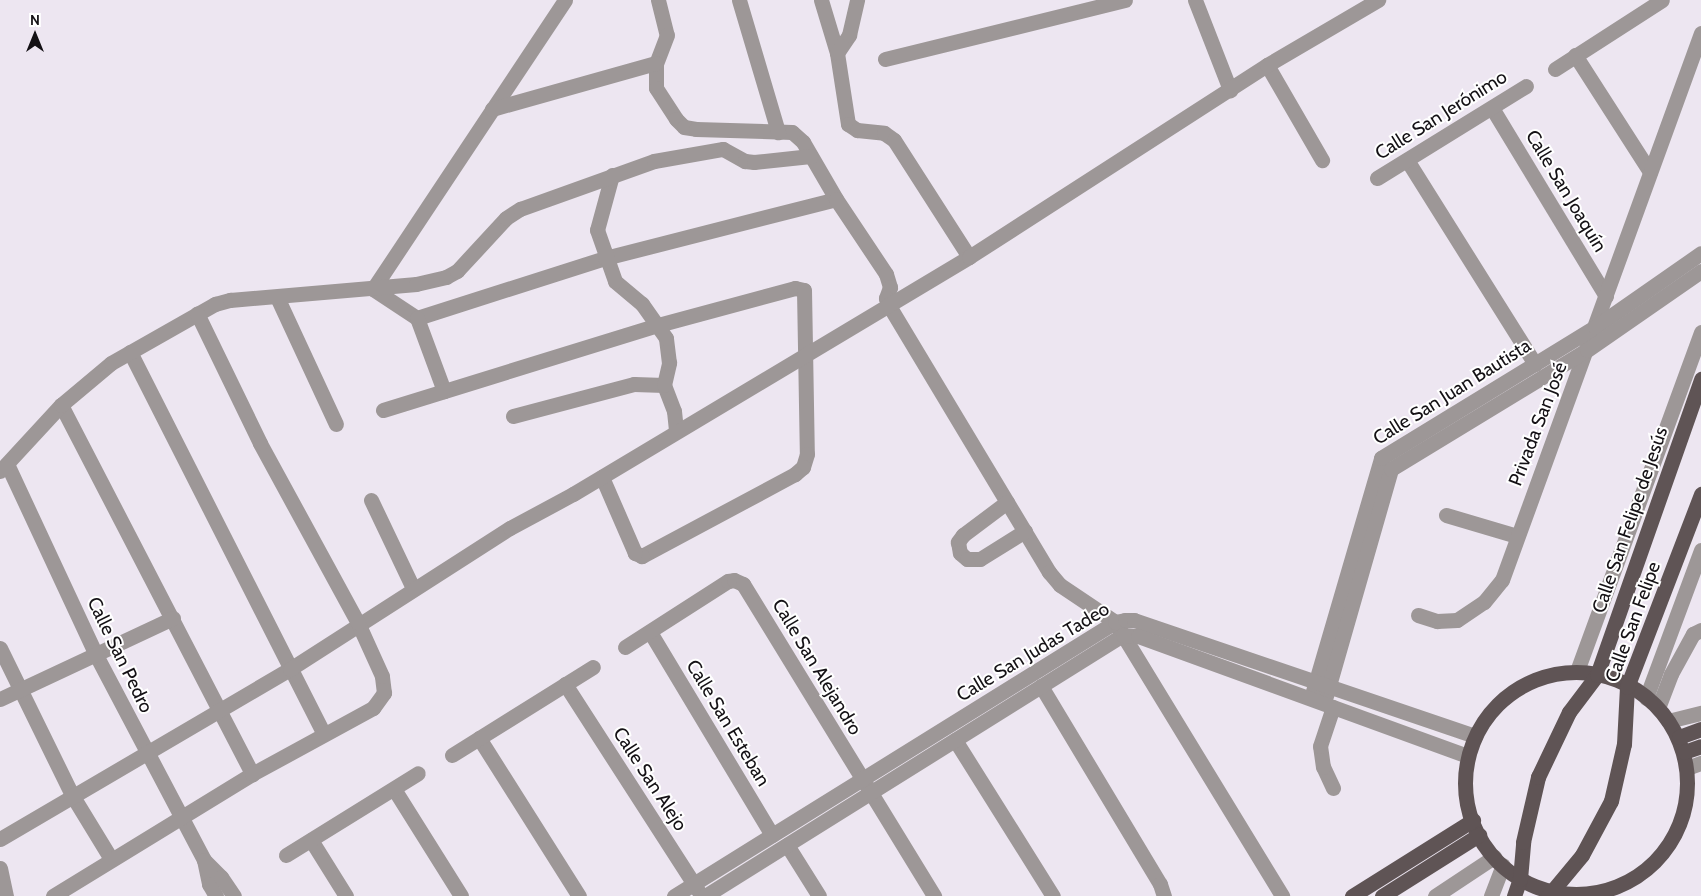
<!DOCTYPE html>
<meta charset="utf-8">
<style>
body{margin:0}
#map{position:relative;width:1701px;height:896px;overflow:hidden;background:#ede6f1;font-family:Cabin,sans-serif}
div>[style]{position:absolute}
.minor>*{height:15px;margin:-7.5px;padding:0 7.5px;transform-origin:7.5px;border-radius:7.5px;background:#9d9797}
.major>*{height:15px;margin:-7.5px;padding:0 7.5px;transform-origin:7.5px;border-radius:7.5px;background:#5f5455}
.major>.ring{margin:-7.5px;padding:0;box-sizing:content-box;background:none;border:15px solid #5f5455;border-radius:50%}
span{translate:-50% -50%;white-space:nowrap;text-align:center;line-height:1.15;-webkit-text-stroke:4px #fff;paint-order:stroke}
.street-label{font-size:19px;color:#141115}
.north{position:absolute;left:10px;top:10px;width:50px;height:50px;-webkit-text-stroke:4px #fff;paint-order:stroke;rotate:0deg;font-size:14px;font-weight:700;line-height:20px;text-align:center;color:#141115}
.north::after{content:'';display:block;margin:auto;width:18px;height:22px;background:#141115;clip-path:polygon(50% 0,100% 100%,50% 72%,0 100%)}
</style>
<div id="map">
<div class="minor">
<div style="left:565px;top:0;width:347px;rotate:123.6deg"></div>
<div style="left:373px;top:289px;width:53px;rotate:33.4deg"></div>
<div style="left:417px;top:318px;width:197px;rotate:-17.7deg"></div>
<div style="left:605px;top:258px;width:238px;rotate:-14.3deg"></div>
<div style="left:658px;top:0;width:36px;rotate:76deg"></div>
<div style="left:667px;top:35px;width:30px;rotate:111deg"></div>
<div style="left:656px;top:63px;width:25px;rotate:90deg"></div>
<div style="left:656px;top:88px;width:37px;rotate:57deg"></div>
<div style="left:676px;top:119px;width:11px;rotate:45deg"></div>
<div style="left:684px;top:127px;width:12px;rotate:9deg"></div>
<div style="left:696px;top:129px;width:96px;rotate:1.8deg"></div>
<div style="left:792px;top:132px;width:15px;rotate:42deg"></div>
<div style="left:803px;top:142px;width:66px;rotate:59.9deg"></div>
<div style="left:836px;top:199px;width:90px;rotate:56.3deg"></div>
<div style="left:886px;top:274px;width:14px;rotate:73deg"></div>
<div style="left:890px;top:287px;width:12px;rotate:110deg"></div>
<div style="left:886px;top:298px;width:6px;rotate:72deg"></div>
<div style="left:888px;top:304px;width:313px;rotate:59deg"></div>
<div style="left:1049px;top:572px;width:17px;rotate:50deg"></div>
<div style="left:1060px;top:585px;width:66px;rotate:33.9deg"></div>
<div style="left:1115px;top:622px;width:321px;rotate:58.6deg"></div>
<div style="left:739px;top:0;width:138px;rotate:73.5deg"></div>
<div style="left:821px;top:0;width:55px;rotate:73.2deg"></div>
<div style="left:837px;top:53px;width:72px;rotate:81.2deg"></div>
<div style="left:848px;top:124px;width:11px;rotate:34deg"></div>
<div style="left:857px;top:130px;width:27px;rotate:6deg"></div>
<div style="left:884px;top:133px;width:12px;rotate:35deg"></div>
<div style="left:894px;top:140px;width:139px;rotate:57.3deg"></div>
<div style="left:1195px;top:0;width:97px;rotate:68.7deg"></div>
<div style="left:837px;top:53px;width:22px;rotate:-56deg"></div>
<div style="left:849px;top:35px;width:36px;rotate:-77deg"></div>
<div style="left:1575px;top:55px;width:139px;rotate:57.3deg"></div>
<div style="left:885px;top:59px;width:247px;rotate:-13.8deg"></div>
<div style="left:1267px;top:65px;width:110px;rotate:59.9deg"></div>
<div style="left:1555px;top:69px;width:127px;rotate:-32.8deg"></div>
<div style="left:1492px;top:108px;width:220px;rotate:58.8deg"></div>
<div style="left:492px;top:109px;width:170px;rotate:-15.7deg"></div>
<div style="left:1407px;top:160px;width:241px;rotate:57.9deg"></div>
<div style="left:1377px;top:178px;width:175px;rotate:-31.7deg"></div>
<div style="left:277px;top:297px;width:140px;rotate:65.1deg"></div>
<div style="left:417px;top:318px;width:78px;rotate:69.7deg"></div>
<div style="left:130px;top:352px;width:428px;rotate:63.1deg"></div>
<div style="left:664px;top:385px;width:28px;rotate:69deg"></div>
<div style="left:674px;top:411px;width:19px;rotate:84deg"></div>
<div style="left:61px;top:405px;width:416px;rotate:62.6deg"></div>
<div style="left:383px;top:410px;width:288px;rotate:-17.2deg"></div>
<div style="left:658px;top:325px;width:142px;rotate:-15.1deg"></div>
<div style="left:795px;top:288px;width:9px;rotate:13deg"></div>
<div style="left:804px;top:290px;width:164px;rotate:89deg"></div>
<div style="left:807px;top:454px;width:14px;rotate:107deg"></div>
<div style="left:803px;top:467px;width:11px;rotate:139deg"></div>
<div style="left:795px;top:474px;width:174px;rotate:151.8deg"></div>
<div style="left:642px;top:556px;width:8px;rotate:-157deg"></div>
<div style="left:635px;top:553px;width:83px;rotate:-113.5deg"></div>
<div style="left:513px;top:416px;width:125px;rotate:-14.8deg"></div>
<div style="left:634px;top:384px;width:30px;rotate:2deg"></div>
<div style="left:664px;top:385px;width:23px;rotate:-77deg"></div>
<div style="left:669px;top:363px;width:25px;rotate:-97deg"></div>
<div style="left:666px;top:338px;width:42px;rotate:-125.2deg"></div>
<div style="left:642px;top:304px;width:35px;rotate:-140deg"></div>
<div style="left:615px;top:281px;width:54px;rotate:-109.4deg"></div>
<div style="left:597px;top:230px;width:57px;rotate:-74.7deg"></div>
<div style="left:7px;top:464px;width:211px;rotate:65deg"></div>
<div style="left:96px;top:655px;width:232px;rotate:62.2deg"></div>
<div style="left:204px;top:860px;width:25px;rotate:78deg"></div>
<div style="left:209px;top:884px;width:14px;rotate:60deg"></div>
<div style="left:0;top:471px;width:90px;rotate:-47.3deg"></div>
<div style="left:61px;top:405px;width:65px;rotate:-40deg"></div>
<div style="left:111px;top:363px;width:120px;rotate:-29.6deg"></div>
<div style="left:215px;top:304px;width:16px;rotate:-15deg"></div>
<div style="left:230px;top:300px;width:187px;rotate:-4.9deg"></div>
<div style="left:416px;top:284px;width:31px;rotate:-13deg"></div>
<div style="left:446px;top:277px;width:13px;rotate:-29deg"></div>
<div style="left:457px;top:271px;width:72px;rotate:-47.2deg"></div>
<div style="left:506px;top:218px;width:17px;rotate:-33deg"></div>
<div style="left:520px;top:209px;width:142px;rotate:-19.7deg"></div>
<div style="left:654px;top:161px;width:70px;rotate:-9.9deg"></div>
<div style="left:723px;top:149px;width:25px;rotate:29deg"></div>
<div style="left:745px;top:161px;width:9px;rotate:6deg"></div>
<div style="left:754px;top:162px;width:57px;rotate:-6deg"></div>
<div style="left:371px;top:500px;width:98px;rotate:64.5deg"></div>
<div style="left:1007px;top:502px;width:55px;rotate:143.1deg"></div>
<div style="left:963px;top:535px;width:9px;rotate:126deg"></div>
<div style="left:958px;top:542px;width:11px;rotate:80deg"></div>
<div style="left:960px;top:553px;width:9px;rotate:41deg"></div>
<div style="left:967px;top:559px;width:13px"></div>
<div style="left:980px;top:559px;width:53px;rotate:-31.9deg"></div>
<div style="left:1446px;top:515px;width:74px;rotate:16.5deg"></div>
<div style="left:1418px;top:615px;width:20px;rotate:18deg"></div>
<div style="left:1437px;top:621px;width:20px;rotate:-3deg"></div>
<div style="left:1457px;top:620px;width:32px;rotate:-34deg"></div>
<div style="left:1484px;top:602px;width:28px;rotate:-51deg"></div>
<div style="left:1502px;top:580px;width:582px;rotate:-70.01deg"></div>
<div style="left:650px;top:632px;width:237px;rotate:59deg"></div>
<div style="left:625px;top:647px;width:122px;rotate:-32.7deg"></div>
<div style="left:728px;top:581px;width:6px;rotate:-9deg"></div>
<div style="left:734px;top:580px;width:10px;rotate:24deg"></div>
<div style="left:743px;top:584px;width:366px;rotate:58.5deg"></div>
<div style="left:0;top:648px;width:164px;rotate:63.9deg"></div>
<div style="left:72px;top:795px;width:75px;rotate:58.6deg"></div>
<div style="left:1577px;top:671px;width:361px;rotate:-69.9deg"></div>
<div style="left:565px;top:684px;width:245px;rotate:57.2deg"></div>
<div style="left:1041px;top:686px;width:231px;rotate:59deg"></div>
<div style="left:1160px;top:884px;width:13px;rotate:72deg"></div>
<div style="left:1313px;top:691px;width:243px;rotate:-73.7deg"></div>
<div style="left:1381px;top:458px;width:251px;rotate:-31.5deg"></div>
<div style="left:1595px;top:327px;width:129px;rotate:-34.9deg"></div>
<div style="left:1326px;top:696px;width:236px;rotate:-74deg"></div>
<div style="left:1391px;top:469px;width:229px;rotate:-31.3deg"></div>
<div style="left:1587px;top:350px;width:139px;rotate:-34.7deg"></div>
<div style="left:1646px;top:698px;width:158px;rotate:-69.6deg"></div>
<div style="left:0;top:699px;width:191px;rotate:-25.1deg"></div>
<div style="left:1658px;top:708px;width:36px;rotate:-69deg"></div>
<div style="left:1671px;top:674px;width:46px;rotate:-61.2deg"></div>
<div style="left:1693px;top:634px;width:9px;rotate:-27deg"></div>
<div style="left:1668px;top:721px;width:34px;rotate:-14deg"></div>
<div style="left:479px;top:738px;width:187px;rotate:57.7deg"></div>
<div style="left:955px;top:740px;width:184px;rotate:57.9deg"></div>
<div style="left:452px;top:755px;width:166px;rotate:-32deg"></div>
<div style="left:1687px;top:768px;width:15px;rotate:-20deg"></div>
<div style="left:1333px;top:788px;width:23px;rotate:-115deg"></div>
<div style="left:1323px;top:767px;width:21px;rotate:-98deg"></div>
<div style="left:1320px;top:746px;width:41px;rotate:-71.6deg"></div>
<div style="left:394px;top:789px;width:126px;rotate:57.9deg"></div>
<div style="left:0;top:839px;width:336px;rotate:-30.4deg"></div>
<div style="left:290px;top:669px;width:261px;rotate:-32.7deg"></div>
<div style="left:510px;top:528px;width:72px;rotate:-28.4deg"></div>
<div style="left:573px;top:494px;width:462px;rotate:-30.9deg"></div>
<div style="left:969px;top:257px;width:354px;rotate:-32.8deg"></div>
<div style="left:1267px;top:65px;width:129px;rotate:-30.4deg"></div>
<div style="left:311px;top:840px;width:66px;rotate:58deg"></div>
<div style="left:787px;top:845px;width:60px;rotate:57.9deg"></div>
<div style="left:286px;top:855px;width:155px;rotate:-31.8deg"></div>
<div style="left:204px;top:860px;width:24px;rotate:45deg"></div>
<div style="left:221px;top:877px;width:23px;rotate:56deg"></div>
<div style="left:0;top:868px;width:29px;rotate:78deg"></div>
<div style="left:53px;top:896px;width:233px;rotate:-31.5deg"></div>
<div style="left:252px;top:774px;width:138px;rotate:-28.6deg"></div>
<div style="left:373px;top:708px;width:19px;rotate:-54deg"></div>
<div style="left:384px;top:693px;width:17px;rotate:-97deg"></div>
<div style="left:382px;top:676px;width:58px;rotate:-114.4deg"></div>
<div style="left:358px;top:623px;width:205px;rotate:-118.6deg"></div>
<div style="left:260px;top:443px;width:144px;rotate:-115.9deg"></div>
<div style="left:674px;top:896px;width:519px;rotate:-31.85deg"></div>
<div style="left:1115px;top:622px;width:10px;rotate:-11deg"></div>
<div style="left:1125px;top:620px;width:9px"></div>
<div style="left:1134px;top:620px;width:359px;rotate:18.8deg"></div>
<div style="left:705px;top:896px;width:493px;rotate:-32deg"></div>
<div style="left:1123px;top:635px;width:15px;rotate:4deg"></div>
<div style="left:1138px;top:636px;width:350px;rotate:20deg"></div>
<div style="left:1435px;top:896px;width:71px;rotate:-33.5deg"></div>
<div style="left:1491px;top:896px;width:33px;rotate:-69deg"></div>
<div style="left:1570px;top:896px;width:1px;rotate:-45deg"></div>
</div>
<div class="major">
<div class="ring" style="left:1465px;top:672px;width:207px;height:207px"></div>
<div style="left:1679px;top:737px;width:23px;rotate:-20deg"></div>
<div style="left:1684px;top:752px;width:18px;rotate:-19deg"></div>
<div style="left:1352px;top:896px;width:143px;rotate:-32.1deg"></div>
<div style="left:1382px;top:896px;width:115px;rotate:-32.2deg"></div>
<div style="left:1514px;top:896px;width:18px;rotate:-71deg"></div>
<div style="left:1520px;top:879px;width:37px;rotate:-85deg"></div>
<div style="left:1523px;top:842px;width:67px;rotate:-77deg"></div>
<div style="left:1538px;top:777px;width:72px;rotate:-64.5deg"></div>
<div style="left:1569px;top:712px;width:46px;rotate:-52.9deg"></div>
<div style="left:1597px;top:675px;width:314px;rotate:-70.6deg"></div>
<div style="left:1548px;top:896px;width:53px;rotate:-50.3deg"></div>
<div style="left:1582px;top:855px;width:61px;rotate:-61.8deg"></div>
<div style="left:1611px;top:801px;width:58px;rotate:-77.2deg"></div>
<div style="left:1624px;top:744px;width:57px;rotate:-87deg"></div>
<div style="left:1627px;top:687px;width:207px;rotate:-69deg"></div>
</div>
<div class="street-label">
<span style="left:1441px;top:115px;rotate:-32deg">Calle San Jerónimo</span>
<span style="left:1566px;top:191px;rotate:59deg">Calle San Joaquín</span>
<span style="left:1452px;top:392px;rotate:-32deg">Calle San Juan Bautista</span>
<span style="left:1538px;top:424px;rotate:-69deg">Privada San José</span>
<span style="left:1630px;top:520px;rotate:-71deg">Calle San Felipe de Jesús</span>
<span style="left:1633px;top:622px;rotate:-70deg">Calle San Felipe</span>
<span style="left:1033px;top:652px;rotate:-31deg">Calle San Judas Tadeo</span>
<span style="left:120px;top:655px;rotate:64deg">Calle San Pedro</span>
<span style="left:817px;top:667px;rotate:59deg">Calle San Alejandro</span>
<span style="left:728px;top:723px;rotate:59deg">Calle San Esteban</span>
<span style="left:650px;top:779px;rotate:57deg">Calle San Alejo</span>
</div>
<div class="north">N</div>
</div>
